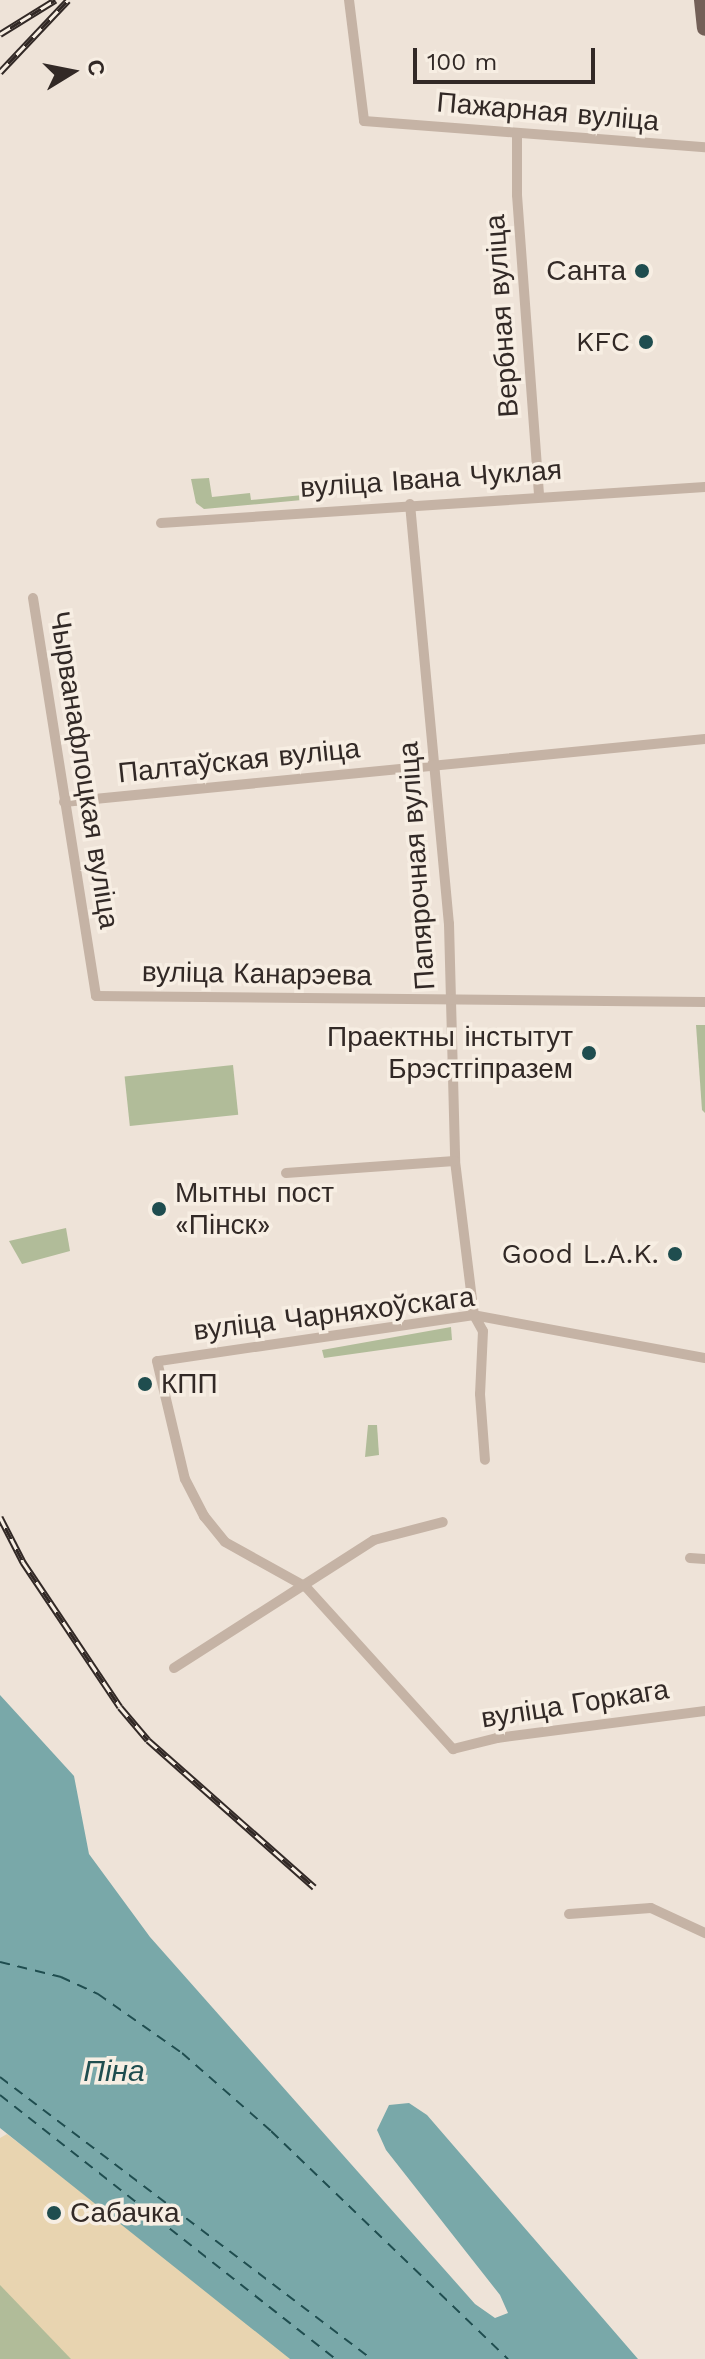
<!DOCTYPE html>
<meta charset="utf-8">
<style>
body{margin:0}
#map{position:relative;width:705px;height:2359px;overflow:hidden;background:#eee3d8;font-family:"Work Sans",sans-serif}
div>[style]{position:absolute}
.green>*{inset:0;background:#b1bc99;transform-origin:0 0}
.sand>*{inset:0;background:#e8d4b0}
.water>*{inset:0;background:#79a8a9}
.ferry>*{height:2px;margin-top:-1px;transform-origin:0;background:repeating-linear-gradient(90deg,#1f4d4f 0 10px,transparent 0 18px)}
.minor>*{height:10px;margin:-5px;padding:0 5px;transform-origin:5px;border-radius:5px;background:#c5b3a5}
.primary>*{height:16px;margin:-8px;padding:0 8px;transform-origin:8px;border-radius:8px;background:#736058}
.rail>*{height:7px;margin-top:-3.5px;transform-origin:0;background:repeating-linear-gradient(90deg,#f7eee3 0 12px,#322926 0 24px);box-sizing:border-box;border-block:2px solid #322926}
.dots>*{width:22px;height:22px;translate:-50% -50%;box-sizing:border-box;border:4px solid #f7eee3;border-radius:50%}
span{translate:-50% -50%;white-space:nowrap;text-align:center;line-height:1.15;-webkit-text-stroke:7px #f7eee3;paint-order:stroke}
.street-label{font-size:28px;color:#322926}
.poi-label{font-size:28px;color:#322926}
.right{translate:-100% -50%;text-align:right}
.left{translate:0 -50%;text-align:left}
.water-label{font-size:30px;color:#1f4d4f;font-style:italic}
.north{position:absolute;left:32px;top:32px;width:80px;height:80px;-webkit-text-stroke:6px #f7eee3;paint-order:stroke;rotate:80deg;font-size:22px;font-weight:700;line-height:32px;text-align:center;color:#322926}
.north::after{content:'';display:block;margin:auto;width:28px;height:36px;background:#322926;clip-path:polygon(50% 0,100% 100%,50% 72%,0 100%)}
.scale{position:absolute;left:413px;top:48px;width:182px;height:36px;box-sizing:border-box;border:4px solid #322926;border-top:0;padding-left:10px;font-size:24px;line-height:28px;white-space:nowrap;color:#322926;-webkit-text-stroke:6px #f7eee3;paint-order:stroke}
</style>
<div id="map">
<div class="green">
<div style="clip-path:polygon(209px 478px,212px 497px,250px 493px,251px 500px,303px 495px,302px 500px,204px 509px,196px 503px,191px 479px)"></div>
<div style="clip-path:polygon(696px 1025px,705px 1025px,705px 1113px,702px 1110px)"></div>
<div style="left:233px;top:1065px;width:50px;height:109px;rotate:84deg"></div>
<div style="clip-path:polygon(66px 1228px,70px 1251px,22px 1264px,9px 1241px)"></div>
<div style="clip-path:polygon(451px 1327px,452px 1340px,324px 1358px,322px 1350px)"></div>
<div style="clip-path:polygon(368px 1425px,377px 1425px,379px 1455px,365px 1457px)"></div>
<div style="clip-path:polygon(0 2258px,178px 2359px,0 2359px)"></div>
</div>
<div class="sand">
<div style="clip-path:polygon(7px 2134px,231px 2308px,290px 2359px,71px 2359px,0 2285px,0 2138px)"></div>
</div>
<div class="water">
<div style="clip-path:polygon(0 1695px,74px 1776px,89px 1854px,150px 1937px,475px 2304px,495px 2318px,508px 2313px,500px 2295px,386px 2150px,377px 2130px,389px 2105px,409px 2103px,427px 2115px,638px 2359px,290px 2359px,0 2128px)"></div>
</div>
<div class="ferry">
<div style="left:0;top:1962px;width:63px;rotate:13.8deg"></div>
<div style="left:61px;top:1977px;width:41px;rotate:24.7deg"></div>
<div style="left:98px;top:1994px;width:103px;rotate:35.1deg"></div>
<div style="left:182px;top:2053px;width:118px;rotate:41.2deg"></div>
<div style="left:271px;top:2131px;width:329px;rotate:43.9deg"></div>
<div style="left:0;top:2077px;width:466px;rotate:37.2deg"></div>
<div style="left:0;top:2095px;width:427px;rotate:38.2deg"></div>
</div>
<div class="minor">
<div style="left:349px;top:0;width:122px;rotate:82.9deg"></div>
<div style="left:364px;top:121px;width:342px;rotate:4.4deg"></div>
<div style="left:517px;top:133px;width:62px;rotate:90deg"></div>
<div style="left:517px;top:195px;width:301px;rotate:85.8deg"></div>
<div style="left:410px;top:504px;width:422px;rotate:84.7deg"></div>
<div style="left:449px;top:924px;width:237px;rotate:88.5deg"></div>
<div style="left:455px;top:1161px;width:155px;rotate:83deg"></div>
<div style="left:474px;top:1315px;width:18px;rotate:61deg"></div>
<div style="left:483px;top:1331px;width:63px;rotate:92.7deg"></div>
<div style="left:480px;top:1394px;width:66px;rotate:85.7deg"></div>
<div style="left:161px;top:523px;width:545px;rotate:-3.79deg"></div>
<div style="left:33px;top:598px;width:403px;rotate:81deg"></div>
<div style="left:96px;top:996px;width:609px;rotate:0.56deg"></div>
<div style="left:64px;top:802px;width:644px;rotate:-5.61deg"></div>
<div style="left:286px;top:1173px;width:169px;rotate:-4.1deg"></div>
<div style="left:705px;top:1358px;width:235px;rotate:-169.5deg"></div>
<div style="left:474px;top:1315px;width:320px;rotate:171.7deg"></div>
<div style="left:157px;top:1361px;width:121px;rotate:76.7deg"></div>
<div style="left:185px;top:1479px;width:42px;rotate:62.8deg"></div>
<div style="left:204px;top:1516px;width:33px;rotate:51deg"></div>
<div style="left:225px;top:1542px;width:93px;rotate:29.1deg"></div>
<div style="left:306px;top:1587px;width:219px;rotate:47.8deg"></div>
<div style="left:453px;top:1749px;width:45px;rotate:-14deg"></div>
<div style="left:497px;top:1738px;width:210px;rotate:-7.4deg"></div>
<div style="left:690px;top:1558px;width:15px;rotate:4deg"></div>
<div style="left:174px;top:1668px;width:237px;rotate:-32.6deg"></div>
<div style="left:374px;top:1540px;width:71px;rotate:-14.6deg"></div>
<div style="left:569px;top:1914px;width:82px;rotate:-4.2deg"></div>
<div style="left:651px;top:1908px;width:60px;rotate:24.8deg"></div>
</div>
<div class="primary">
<div style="left:702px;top:0;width:28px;rotate:84deg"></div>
</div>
<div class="rail">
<div style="left:0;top:34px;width:65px;rotate:-31.7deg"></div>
<div style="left:0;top:72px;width:99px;rotate:-46.6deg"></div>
<div style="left:0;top:1517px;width:51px;rotate:62.9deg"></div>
<div style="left:23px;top:1562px;width:174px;rotate:56.2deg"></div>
<div style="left:120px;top:1707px;width:43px;rotate:49.7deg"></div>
<div style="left:148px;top:1740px;width:222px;rotate:41.5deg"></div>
</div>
<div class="dots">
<div style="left:642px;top:271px;background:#1f4d4f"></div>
<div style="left:646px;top:342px;background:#1f4d4f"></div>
<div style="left:589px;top:1053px;background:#1f4d4f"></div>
<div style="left:159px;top:1209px;background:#1f4d4f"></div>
<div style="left:675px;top:1254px;background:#1f4d4f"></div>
<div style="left:145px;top:1384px;background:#1f4d4f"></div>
<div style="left:54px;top:2213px;background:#1f4d4f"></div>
</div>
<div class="street-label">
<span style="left:548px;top:112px;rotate:5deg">Пажарная вуліца</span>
<span style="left:502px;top:316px;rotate:-94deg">Вербная вуліца</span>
<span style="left:431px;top:479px;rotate:-4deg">вуліца Івана Чуклая</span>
<span style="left:239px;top:761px;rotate:-6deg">Палтаўская вуліца</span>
<span style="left:84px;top:770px;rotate:81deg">Чырванафлоцкая вуліца</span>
<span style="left:417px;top:866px;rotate:-94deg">Папярочная вуліца</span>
<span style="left:257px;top:974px;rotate:1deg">вуліца Канарэева</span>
<span style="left:334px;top:1314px;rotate:-7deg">вуліца Чарняхоўскага</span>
<span style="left:575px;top:1704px;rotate:-9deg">вуліца Горкага</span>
</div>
<div class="poi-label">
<span class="right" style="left:626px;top:271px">Санта</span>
<span class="right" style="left:630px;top:342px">KFC</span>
<span class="right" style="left:573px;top:1053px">Праектны інстытут<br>Брэстгіпразем</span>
<span class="left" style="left:175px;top:1209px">Мытны пост<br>«Пінск»</span>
<span class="right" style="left:659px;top:1254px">Good L.A.K.</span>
<span class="left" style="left:161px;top:1384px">КПП</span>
<span class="left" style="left:70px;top:2213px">Сабачка</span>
</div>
<div class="water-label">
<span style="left:114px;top:2071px">Піна</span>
</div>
<div class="north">С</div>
<div class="scale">100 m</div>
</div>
